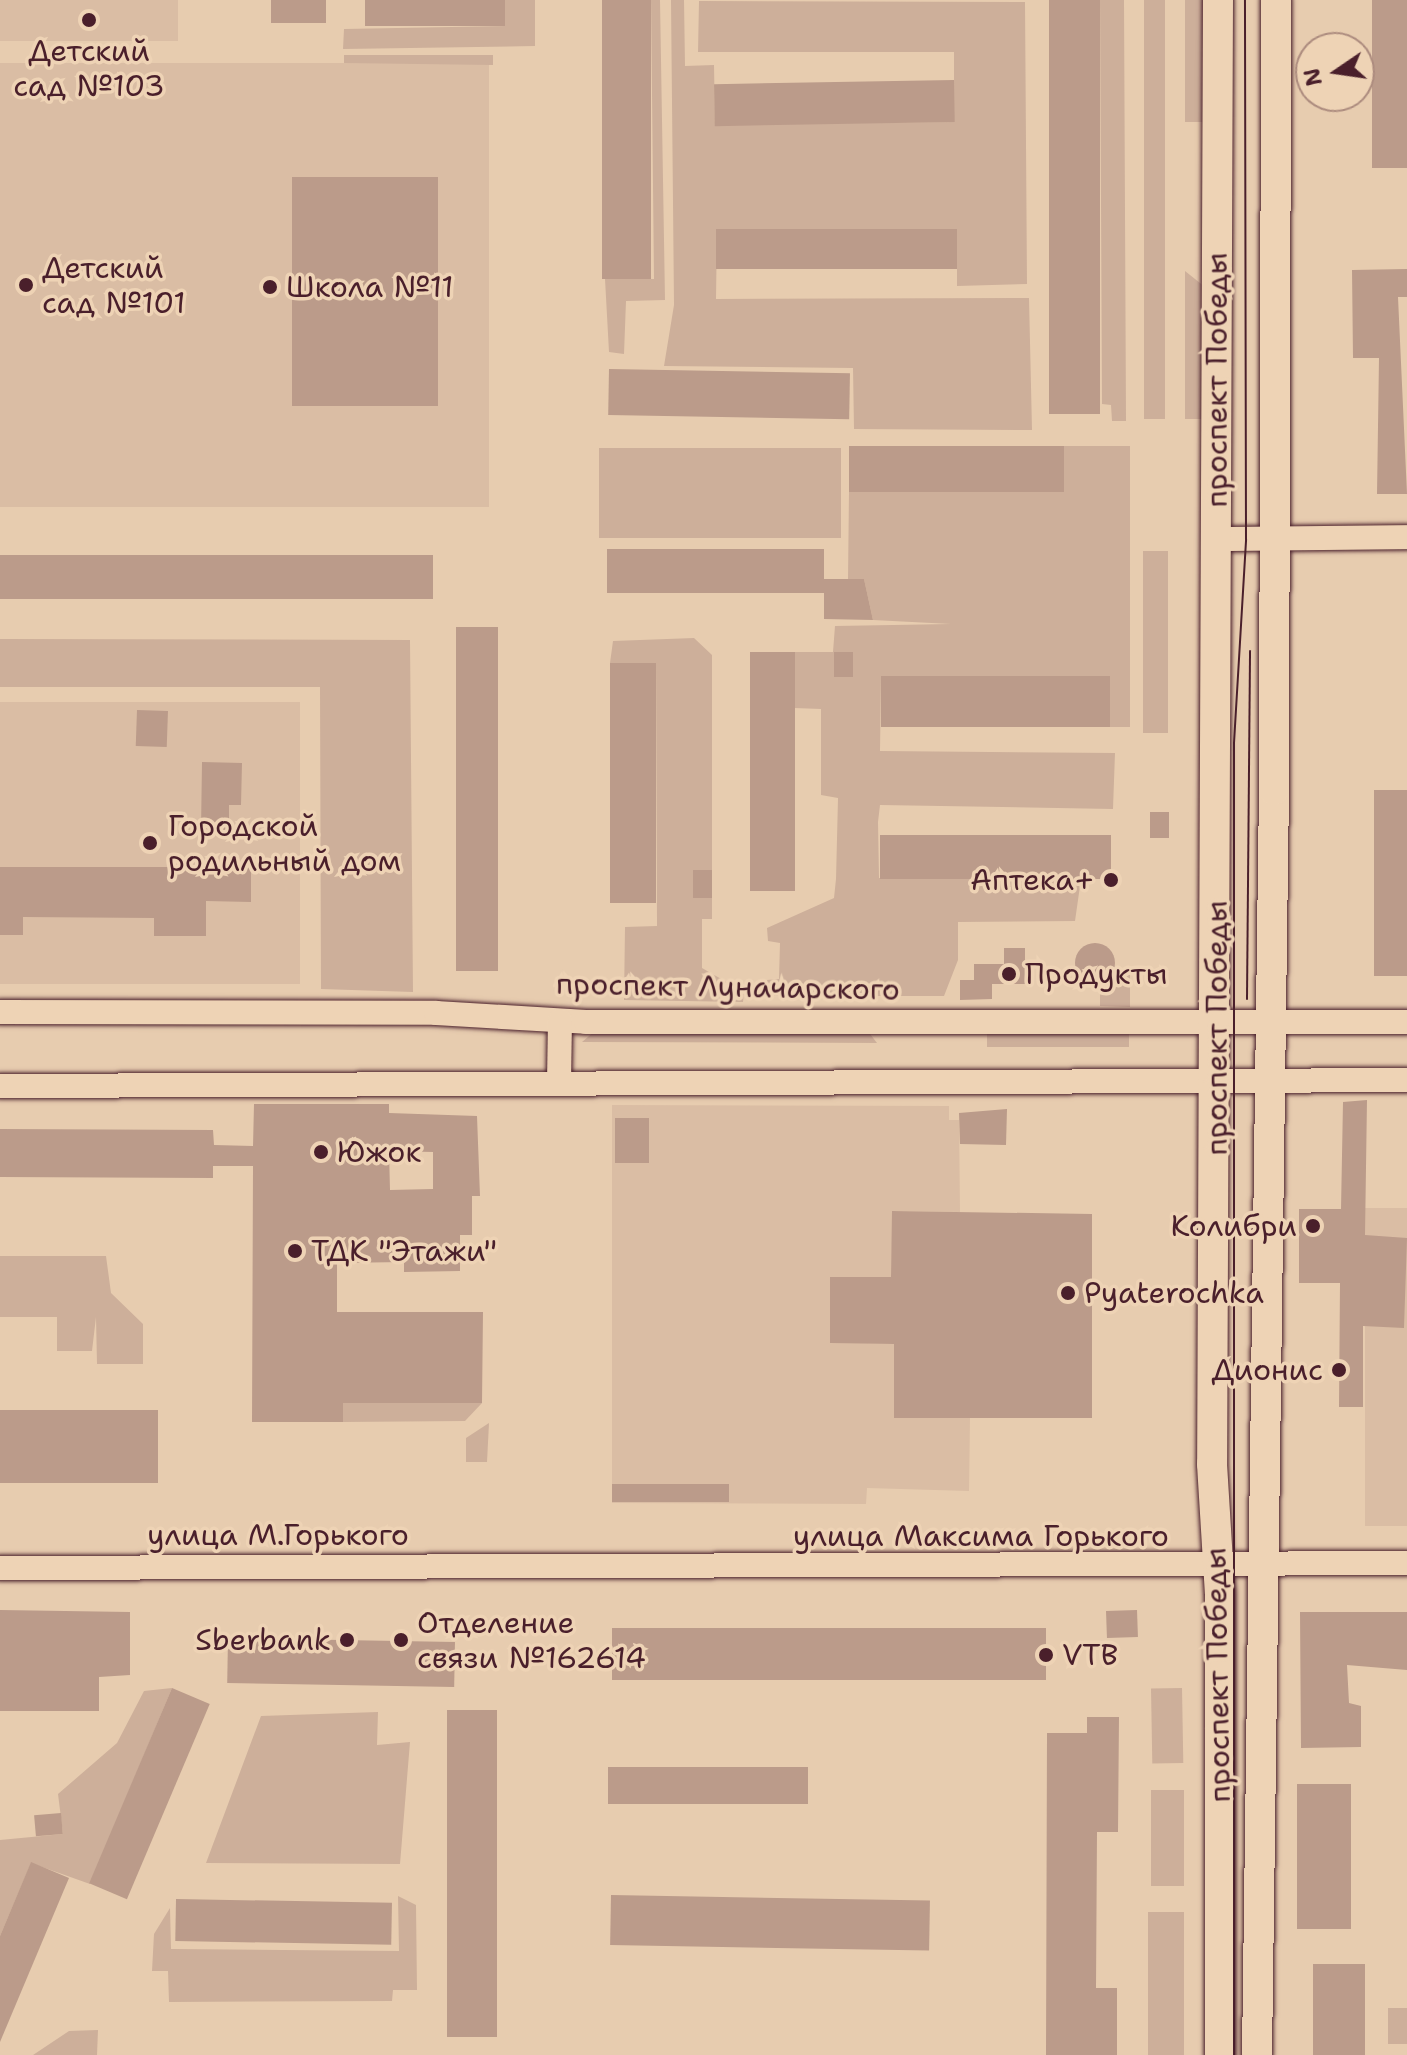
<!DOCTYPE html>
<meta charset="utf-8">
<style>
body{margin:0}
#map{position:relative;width:1407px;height:2055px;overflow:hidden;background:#e7ccaf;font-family:"Shantell Sans",sans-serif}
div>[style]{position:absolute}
.built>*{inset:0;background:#dabda4;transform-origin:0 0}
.green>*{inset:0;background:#cdaf9a;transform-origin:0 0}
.building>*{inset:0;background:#bb9b8a;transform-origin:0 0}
.round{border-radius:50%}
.roads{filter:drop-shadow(0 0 2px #4a1f2b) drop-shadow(0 0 2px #4a1f2b)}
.minor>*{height:24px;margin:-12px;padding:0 12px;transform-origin:12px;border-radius:12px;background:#eed3b5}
.major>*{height:30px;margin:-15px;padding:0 15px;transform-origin:15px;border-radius:15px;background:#eed3b5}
.tram>*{height:2px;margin:-1px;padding:0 1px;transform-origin:1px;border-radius:1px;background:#4a1f2b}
.dots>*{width:22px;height:22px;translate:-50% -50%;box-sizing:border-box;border:4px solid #eed3b5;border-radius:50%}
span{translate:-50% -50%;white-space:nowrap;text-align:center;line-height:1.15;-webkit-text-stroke:7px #eed3b5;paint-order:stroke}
.poi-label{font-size:30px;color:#4a1f2b}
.left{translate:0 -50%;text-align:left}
.right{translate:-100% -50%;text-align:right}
.street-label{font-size:30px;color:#4a1f2b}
.north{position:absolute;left:1295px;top:32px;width:80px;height:80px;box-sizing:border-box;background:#eed3b5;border:2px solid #ac8b7e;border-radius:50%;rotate:257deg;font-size:22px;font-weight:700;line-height:32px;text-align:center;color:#4a1f2b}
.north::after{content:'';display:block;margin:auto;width:28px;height:36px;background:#4a1f2b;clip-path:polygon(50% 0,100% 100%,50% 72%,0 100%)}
</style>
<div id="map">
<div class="built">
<div style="left:0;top:0;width:178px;height:41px"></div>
<div style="left:0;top:63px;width:489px;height:444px"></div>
<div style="left:0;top:702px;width:300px;height:282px"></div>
<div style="clip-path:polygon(612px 1105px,949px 1106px,949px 1120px,959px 1120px,960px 1212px,893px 1211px,891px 1277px,830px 1277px,830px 1342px,894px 1344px,895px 1418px,970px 1418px,969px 1491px,867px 1488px,866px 1504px,612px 1503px)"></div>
<div style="left:1365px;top:1208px;width:42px;height:318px"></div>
</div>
<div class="green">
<div style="clip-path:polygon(505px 0,535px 0,535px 46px,343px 49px,344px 29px,505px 26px)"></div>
<div style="clip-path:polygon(651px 0,660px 0,665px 300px,626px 301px,624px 354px,609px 352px,605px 279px,654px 279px)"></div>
<div style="clip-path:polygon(671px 0,684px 0,685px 66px,714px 65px,715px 124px,954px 122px,954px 52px,698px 52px,699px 1px,1025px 2px,1027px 284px,957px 286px,957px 231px,717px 229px,716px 299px,1029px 298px,1032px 430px,854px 429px,853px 368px,664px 366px,674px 305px)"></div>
<div style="clip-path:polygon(1100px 0,1124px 0,1126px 421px,1112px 421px,1111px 405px,1102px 404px)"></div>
<div style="left:1144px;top:0;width:21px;height:419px"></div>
<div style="left:1185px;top:0;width:19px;height:122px"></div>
<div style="clip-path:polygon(344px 55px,493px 55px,493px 65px,344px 63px)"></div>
<div style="clip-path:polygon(1185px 271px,1205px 287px,1204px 419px,1185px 419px)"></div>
<div style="clip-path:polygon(1064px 446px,1130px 446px,1130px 727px,1110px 727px,1110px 678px,881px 677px,880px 751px,1115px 753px,1113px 809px,880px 805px,878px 822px,879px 878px,1081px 879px,1075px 921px,958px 922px,958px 960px,944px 996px,766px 996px,767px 980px,779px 979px,780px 943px,768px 941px,767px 928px,834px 898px,836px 879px,838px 798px,821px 795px,821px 709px,794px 708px,795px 652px,833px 652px,835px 626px,951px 624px,873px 620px,864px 579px,848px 579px,849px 492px,1064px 492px)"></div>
<div style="left:599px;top:448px;width:242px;height:90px"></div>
<div style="left:1143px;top:551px;width:25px;height:182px"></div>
<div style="clip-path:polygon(694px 638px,712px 655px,712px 870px,693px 870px,693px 898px,712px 898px,712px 919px,702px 919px,702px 968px,744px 992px,743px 1002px,624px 1000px,625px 927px,657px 926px,656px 663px,610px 663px,613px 641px)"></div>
<div style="clip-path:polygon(0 639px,410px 640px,413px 992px,321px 989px,320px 687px,0 687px)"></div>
<div style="clip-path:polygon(1111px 973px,1130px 973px,1130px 1007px,1100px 1006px,1100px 982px,1110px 982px)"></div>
<div style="clip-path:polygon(867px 1030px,877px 1043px,582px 1042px,595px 1031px)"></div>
<div style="left:987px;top:1030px;width:142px;height:17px"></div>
<div style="clip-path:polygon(0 1256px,106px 1256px,111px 1293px,143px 1324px,143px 1364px,97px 1364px,96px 1317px,92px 1351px,57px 1351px,57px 1317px,0 1317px)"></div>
<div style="clip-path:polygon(343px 1403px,482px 1403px,465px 1421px,343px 1422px)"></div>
<div style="clip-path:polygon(489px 1423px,487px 1462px,466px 1462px,466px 1438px)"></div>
<div style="clip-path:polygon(172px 1688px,90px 1884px,31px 1863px,0 1936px,0 1840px,63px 1834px,58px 1794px,117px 1743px,144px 1691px)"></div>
<div style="left:1182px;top:1688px;width:75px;height:31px;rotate:89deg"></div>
<div style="clip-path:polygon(378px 1712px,377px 1745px,410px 1742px,400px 1864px,206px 1863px,261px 1716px)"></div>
<div style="left:1184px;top:1790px;width:96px;height:33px;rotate:90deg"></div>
<div style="clip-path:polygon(398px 1896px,416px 1905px,417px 1990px,393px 1990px,392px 2001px,169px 2002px,168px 1971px,152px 1971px,154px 1934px,170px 1908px,171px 1949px,399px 1951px)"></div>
<div style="left:1148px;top:1912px;width:36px;height:143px"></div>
<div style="left:1407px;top:2008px;width:36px;height:19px;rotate:90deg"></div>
<div style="clip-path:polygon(98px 2030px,97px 2055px,33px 2055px,69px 2031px)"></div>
</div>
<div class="building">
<div style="left:271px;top:0;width:55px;height:23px"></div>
<div style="left:365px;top:0;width:140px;height:26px"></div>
<div style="left:602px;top:0;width:49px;height:279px"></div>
<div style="left:1049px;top:0;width:51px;height:414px"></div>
<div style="left:1372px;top:0;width:35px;height:168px"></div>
<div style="left:954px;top:80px;width:42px;height:240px;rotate:89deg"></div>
<div style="left:438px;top:177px;width:229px;height:146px;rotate:90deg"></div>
<div style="left:716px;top:229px;width:241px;height:40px"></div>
<div style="clip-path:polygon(1407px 269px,1407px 297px,1398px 297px,1407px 494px,1377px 494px,1379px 358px,1353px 358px,1352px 270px)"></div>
<div style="left:609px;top:369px;width:241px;height:46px;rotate:1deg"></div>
<div style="left:1064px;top:446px;width:46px;height:215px;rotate:90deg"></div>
<div style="left:607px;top:549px;width:217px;height:44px"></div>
<div style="left:0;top:555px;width:433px;height:44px"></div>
<div style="clip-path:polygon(824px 579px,864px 579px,873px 620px,824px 619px)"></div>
<div style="left:456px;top:627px;width:42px;height:344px"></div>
<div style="left:750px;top:652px;width:45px;height:239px"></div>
<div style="left:834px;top:652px;width:19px;height:25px"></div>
<div style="left:610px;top:663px;width:46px;height:240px"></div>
<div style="left:881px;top:676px;width:229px;height:51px"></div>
<div style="left:137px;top:710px;width:31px;height:36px;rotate:2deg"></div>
<div style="clip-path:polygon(202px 762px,242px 763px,241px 805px,229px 805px,229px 830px,201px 829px)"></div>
<div style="left:1374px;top:790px;width:33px;height:186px"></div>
<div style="left:1150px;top:812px;width:19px;height:26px"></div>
<div style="left:880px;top:835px;width:231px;height:44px"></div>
<div style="clip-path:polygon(0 867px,251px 867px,251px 902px,206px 901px,206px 936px,154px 936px,154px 918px,23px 917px,23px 935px,0 935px)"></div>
<div style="left:693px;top:870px;width:19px;height:28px"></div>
<div class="round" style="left:1075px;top:943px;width:40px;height:40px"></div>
<div style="clip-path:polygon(1004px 948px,1025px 948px,1025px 984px,992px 984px,992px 999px,960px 1000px,960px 980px,974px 980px,974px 964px,1004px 964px)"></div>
<div style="clip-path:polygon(1367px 1100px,1365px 1235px,1407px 1238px,1404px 1328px,1363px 1326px,1363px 1407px,1339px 1407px,1340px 1283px,1299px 1283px,1299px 1209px,1341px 1209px,1343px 1102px)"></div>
<div style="clip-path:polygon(evenodd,254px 1104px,389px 1104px,389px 1113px,477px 1116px,480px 1196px,472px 1196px,472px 1235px,460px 1235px,460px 1271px,404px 1272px,404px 1262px,337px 1263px,337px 1312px,483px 1312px,482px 1403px,343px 1403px,343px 1422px,252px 1422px,253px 1166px,213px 1166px,213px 1178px,0 1177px,0 1129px,213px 1130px,214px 1145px,253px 1146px,254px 1104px,389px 1151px,433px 1152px,433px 1189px,390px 1190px,389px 1151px)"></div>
<div style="clip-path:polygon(1007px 1109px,1006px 1145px,960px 1144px,959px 1113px)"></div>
<div style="left:615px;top:1118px;width:34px;height:45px"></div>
<div style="clip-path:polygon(892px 1211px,1092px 1214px,1092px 1418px,894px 1418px,894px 1344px,830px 1343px,830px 1277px,891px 1277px)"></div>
<div style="left:0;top:1410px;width:158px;height:73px"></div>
<div style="left:729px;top:1484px;width:18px;height:117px;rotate:90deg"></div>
<div style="clip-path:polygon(0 1610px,130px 1612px,130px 1675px,99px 1677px,99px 1711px,0 1711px)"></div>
<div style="left:1137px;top:1610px;width:27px;height:31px;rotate:88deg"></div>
<div style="clip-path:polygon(1300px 1612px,1407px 1612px,1407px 1670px,1347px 1665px,1349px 1703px,1361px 1706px,1361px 1747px,1301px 1748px)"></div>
<div style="left:1046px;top:1628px;width:52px;height:434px;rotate:90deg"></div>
<div style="left:228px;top:1638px;width:227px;height:45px;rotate:1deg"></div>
<div style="left:172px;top:1688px;width:41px;height:212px;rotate:23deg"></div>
<div style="left:447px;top:1710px;width:50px;height:327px"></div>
<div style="clip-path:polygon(1087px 1717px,1119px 1717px,1118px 1832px,1097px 1832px,1096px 1988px,1117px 1988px,1117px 2055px,1046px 2055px,1047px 1733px,1087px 1733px)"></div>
<div style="left:608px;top:1767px;width:200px;height:37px"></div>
<div style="left:1297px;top:1784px;width:54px;height:145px"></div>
<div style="left:61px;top:1813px;width:21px;height:27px;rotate:85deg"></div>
<div style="clip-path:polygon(31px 1862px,69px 1878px,0 2042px,0 1936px)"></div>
<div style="left:611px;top:1895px;width:319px;height:50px;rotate:1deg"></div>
<div style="left:176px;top:1899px;width:216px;height:42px;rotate:1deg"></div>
<div style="left:1313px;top:1964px;width:52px;height:91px"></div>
</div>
<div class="roads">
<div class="minor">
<div style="left:1217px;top:539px;width:190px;rotate:-0.6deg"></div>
<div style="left:0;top:1012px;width:436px;rotate:0.1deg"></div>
<div style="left:436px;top:1013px;width:150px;rotate:3.4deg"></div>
<div style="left:586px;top:1022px;width:821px"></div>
<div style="left:559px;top:1083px;width:62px;rotate:-89.1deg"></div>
<div style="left:0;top:1086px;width:1407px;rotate:-0.24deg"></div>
<div style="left:0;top:1568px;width:1407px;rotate:-0.2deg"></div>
</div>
<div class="major">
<div style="left:1218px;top:0;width:1464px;rotate:90.23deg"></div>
<div style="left:1212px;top:1464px;width:129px;rotate:86.5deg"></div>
<div style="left:1220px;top:1593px;width:462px;rotate:90deg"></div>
<div style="left:1257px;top:2055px;width:1265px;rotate:-89.23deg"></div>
<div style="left:1274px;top:790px;width:790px;rotate:-89.85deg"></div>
</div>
</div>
<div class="tram">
<div style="left:1247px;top:999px;width:348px;rotate:-89.5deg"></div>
<div style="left:1234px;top:2055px;width:1312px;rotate:-90deg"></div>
<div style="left:1234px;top:743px;width:204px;rotate:-86.6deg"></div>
<div style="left:1246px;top:539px;width:539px;rotate:-90.11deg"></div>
</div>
<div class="dots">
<div style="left:89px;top:20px;background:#4a1f2b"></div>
<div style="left:26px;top:285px;background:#4a1f2b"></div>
<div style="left:270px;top:287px;background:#4a1f2b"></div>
<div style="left:150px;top:843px;background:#4a1f2b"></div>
<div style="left:1111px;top:880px;background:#4a1f2b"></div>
<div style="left:1009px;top:974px;background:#4a1f2b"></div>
<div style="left:321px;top:1152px;background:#4a1f2b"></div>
<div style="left:1313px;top:1226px;background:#4a1f2b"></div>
<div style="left:295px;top:1251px;background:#4a1f2b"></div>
<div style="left:1068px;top:1293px;background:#4a1f2b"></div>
<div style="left:1339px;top:1370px;background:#4a1f2b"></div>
<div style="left:347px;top:1640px;background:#4a1f2b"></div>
<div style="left:401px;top:1640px;background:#4a1f2b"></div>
<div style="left:1046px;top:1655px;background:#4a1f2b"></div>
</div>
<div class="poi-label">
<span style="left:89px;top:68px">Детский<br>сад №103</span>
<span class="left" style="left:42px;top:285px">Детский<br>сад №101</span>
<span class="left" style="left:286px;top:287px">Школа №11</span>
<span class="left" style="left:168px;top:843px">Городской<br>родильный дом</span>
<span class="right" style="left:1095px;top:880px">Аптека+</span>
<span class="left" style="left:1025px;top:974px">Продукты</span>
<span class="left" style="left:337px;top:1152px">Южок</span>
<span class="right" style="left:1297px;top:1226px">Колибри</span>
<span class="left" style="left:311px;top:1251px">ТДК "Этажи"</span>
<span class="left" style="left:1084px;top:1293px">Pyaterochka</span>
<span class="right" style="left:1323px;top:1370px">Дионис</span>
<span class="left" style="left:417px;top:1640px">Отделение<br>связи №162614</span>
<span class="right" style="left:331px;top:1640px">Sberbank</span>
<span class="left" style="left:1062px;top:1655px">VTB</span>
</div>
<div class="street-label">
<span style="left:1217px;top:380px;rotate:-90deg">проспект Победы</span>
<span style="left:728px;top:987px;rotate:1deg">проспект Луначарского</span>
<span style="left:1217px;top:1028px;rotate:-90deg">проспект Победы</span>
<span style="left:278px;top:1535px">улица М.Горького</span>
<span style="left:981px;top:1536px">улица Максима Горького</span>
<span style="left:1218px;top:1675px;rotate:-91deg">проспект Победы</span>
</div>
<div class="north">N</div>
</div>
